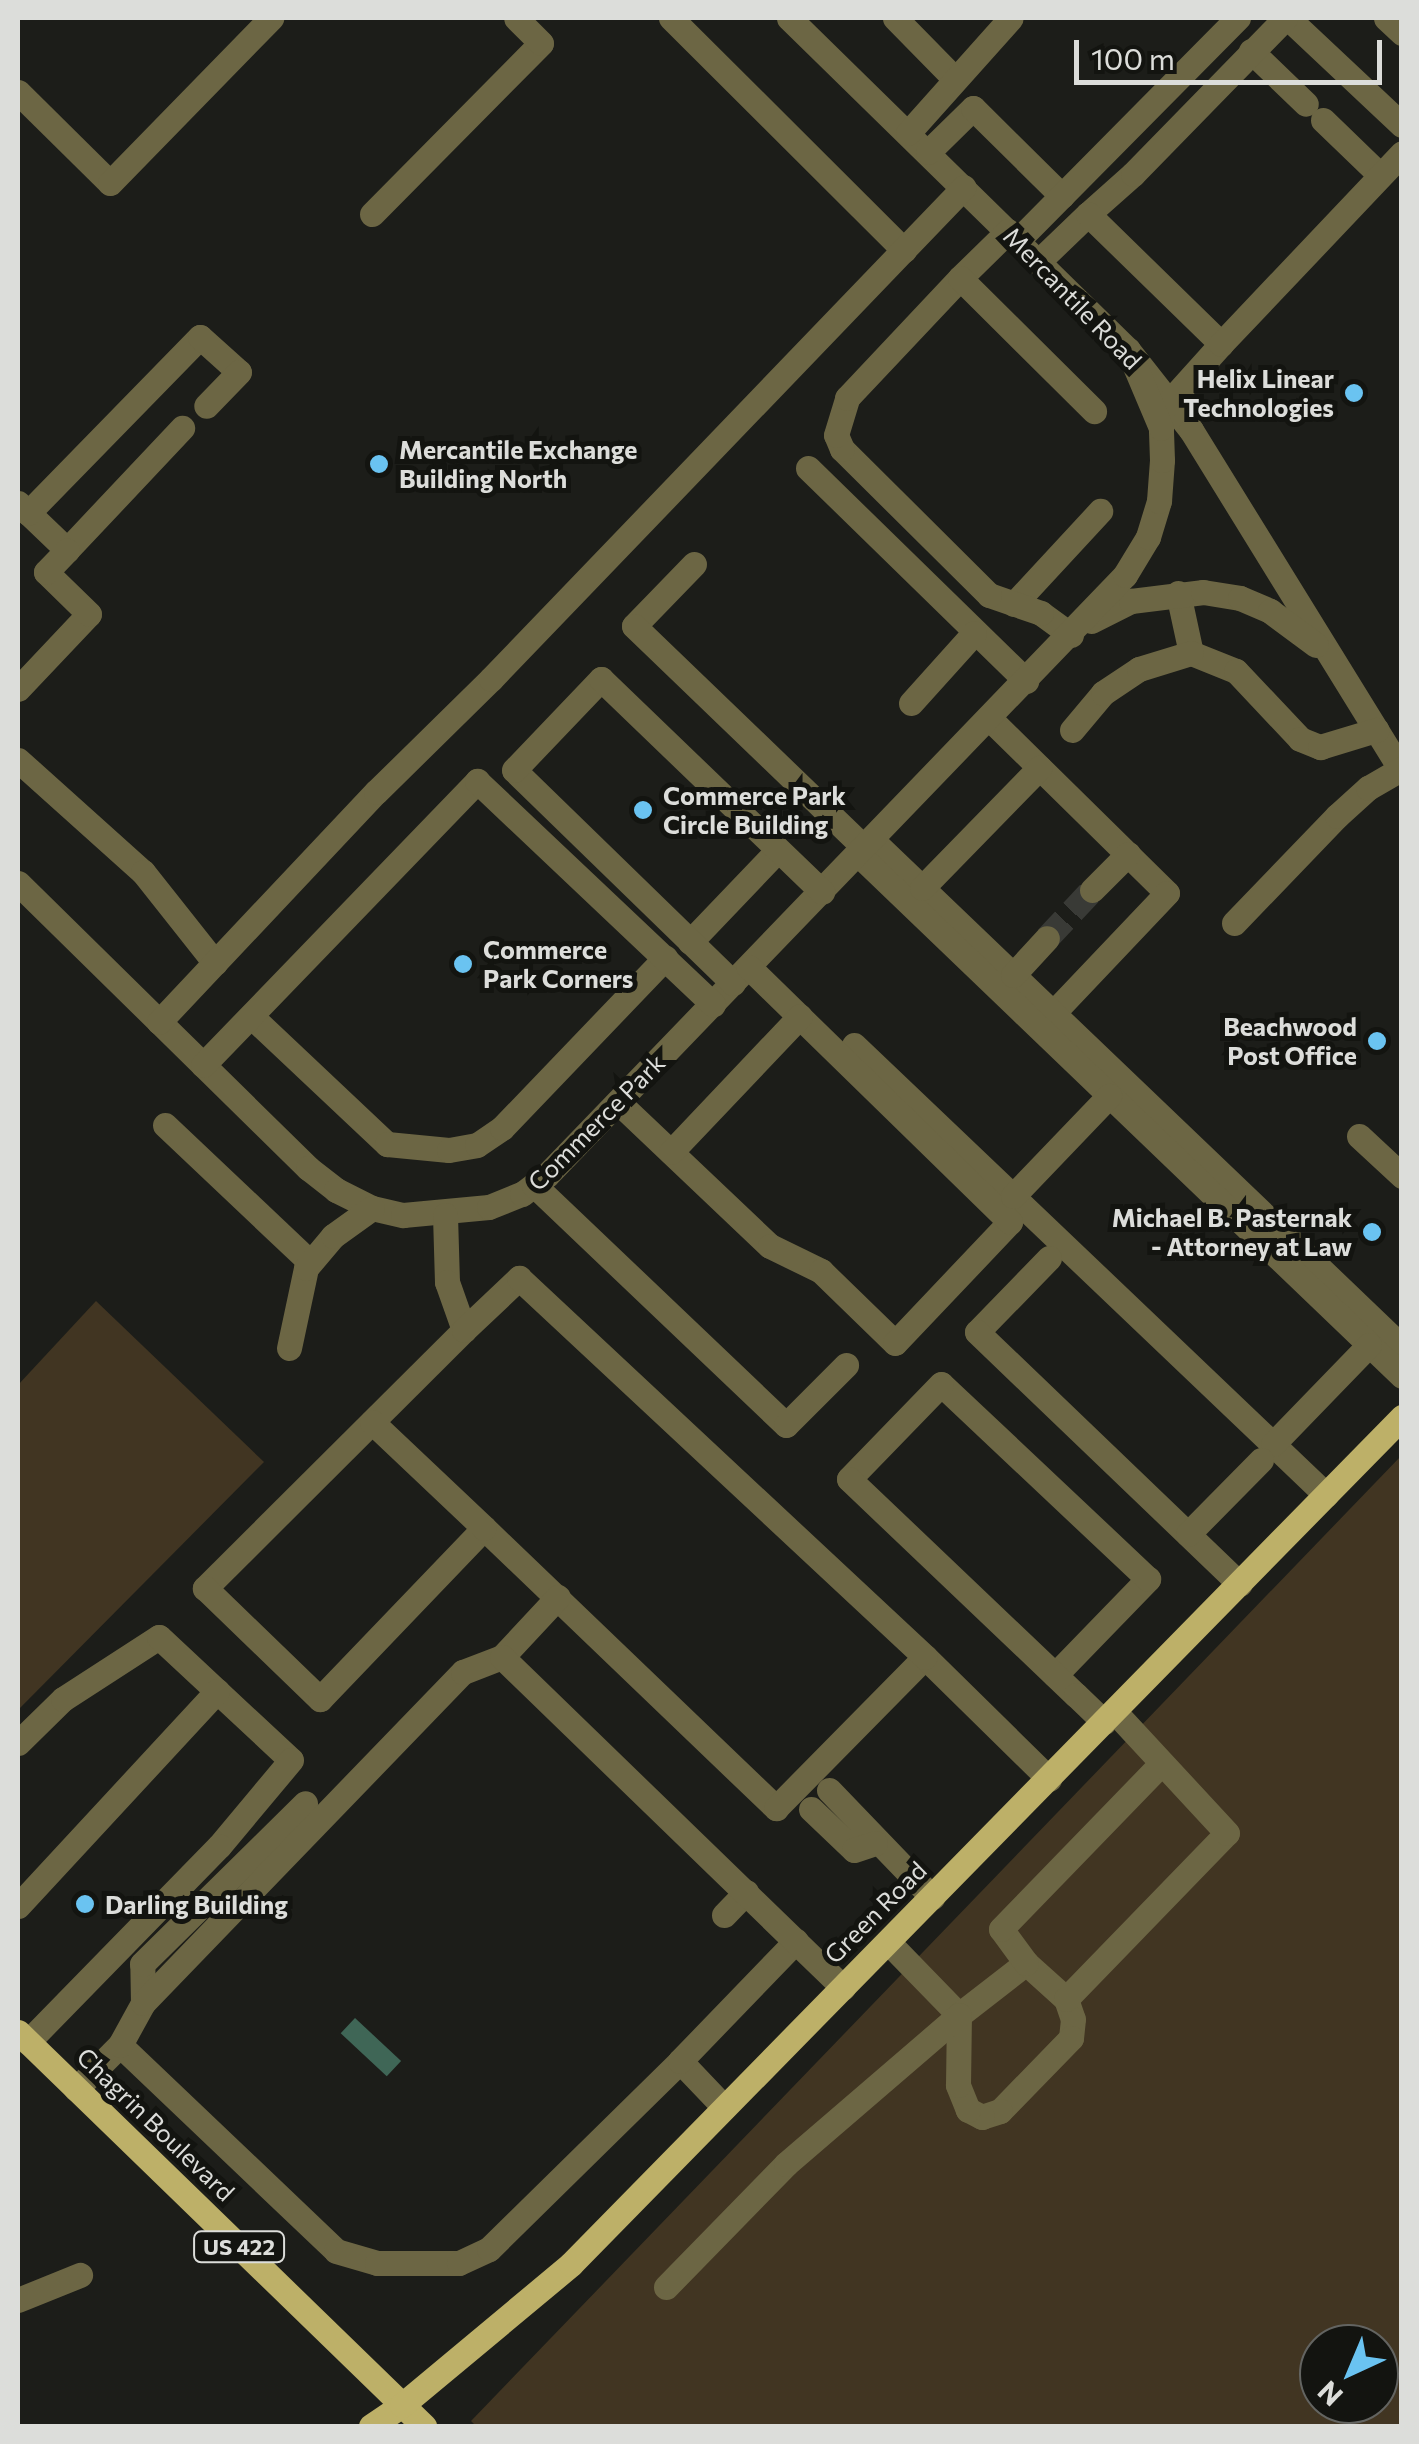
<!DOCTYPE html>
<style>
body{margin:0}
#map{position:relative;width:1419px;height:2444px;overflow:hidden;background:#1c1d19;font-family:Commissioner,sans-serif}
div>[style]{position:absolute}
.green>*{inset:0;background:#413522}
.water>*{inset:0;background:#3f6656;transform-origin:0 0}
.minor-tunnel>*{height:25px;margin-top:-12.5px;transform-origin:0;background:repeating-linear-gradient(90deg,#393a36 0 25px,transparent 0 37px)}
.minor>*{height:25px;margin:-12.5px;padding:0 12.5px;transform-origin:12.5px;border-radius:12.5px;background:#6c6644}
.major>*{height:25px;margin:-12.5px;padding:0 12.5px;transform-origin:12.5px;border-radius:12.5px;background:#bdb068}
.dots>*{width:28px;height:28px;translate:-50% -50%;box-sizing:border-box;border:5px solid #131410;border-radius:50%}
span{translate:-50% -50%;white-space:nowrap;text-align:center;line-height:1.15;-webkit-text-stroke:10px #131410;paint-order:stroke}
.shield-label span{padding:2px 8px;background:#131410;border:2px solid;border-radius:8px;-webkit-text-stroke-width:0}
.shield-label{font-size:22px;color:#dcddda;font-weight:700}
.street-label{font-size:25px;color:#dcddda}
.poi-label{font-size:25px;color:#dcddda;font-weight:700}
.right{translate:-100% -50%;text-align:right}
.left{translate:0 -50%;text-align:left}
.frame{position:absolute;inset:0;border:20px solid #dcddda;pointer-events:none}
.north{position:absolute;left:1299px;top:2324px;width:100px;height:100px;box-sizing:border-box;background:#131410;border:2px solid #636461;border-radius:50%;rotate:224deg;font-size:28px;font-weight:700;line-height:40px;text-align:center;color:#dcddda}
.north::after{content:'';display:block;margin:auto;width:35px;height:45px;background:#6ac3f1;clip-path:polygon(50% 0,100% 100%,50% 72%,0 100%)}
.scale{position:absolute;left:1074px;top:40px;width:308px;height:45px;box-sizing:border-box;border:5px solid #dcddda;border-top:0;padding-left:12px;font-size:30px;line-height:35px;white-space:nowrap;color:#dcddda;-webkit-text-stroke:8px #131410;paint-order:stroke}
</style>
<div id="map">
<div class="green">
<div style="clip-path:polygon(96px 1301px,264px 1462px,18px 1710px,18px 1385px)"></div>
<div style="clip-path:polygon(evenodd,1401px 1456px,1401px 2426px,476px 2426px,471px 2421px,1401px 1456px,1319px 2344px,1379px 2344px,1379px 2404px,1319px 2404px,1319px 2344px)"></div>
</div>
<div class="water">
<div style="left:355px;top:2018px;width:63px;height:21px;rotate:43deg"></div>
</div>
<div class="minor-tunnel">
<div style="left:1047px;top:938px;width:66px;rotate:-46.8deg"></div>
</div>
<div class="minor">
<div style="left:671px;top:18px;width:329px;rotate:44.9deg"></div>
<div style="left:789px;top:18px;width:474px;rotate:44.4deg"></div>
<div style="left:1128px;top:350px;width:102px;rotate:51.8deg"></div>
<div style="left:1191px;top:430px;width:402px;rotate:58.3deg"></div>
<div style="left:895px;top:18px;width:84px;rotate:45.5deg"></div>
<div style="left:1288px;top:18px;width:156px;rotate:43.2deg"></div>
<div style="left:1386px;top:18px;width:22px;rotate:43deg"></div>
<div style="left:1251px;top:51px;width:76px;rotate:43.9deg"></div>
<div style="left:18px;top:92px;width:129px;rotate:44.7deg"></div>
<div style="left:110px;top:183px;width:231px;rotate:-45.7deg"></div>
<div style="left:1323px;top:120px;width:79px;rotate:44deg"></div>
<div style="left:908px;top:133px;width:154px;rotate:-48.2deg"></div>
<div style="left:928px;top:152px;width:63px;rotate:-44.4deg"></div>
<div style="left:973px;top:108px;width:125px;rotate:44.7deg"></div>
<div style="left:372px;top:214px;width:240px;rotate:-45.3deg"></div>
<div style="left:541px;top:43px;width:35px;rotate:-135deg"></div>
<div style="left:1088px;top:214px;width:60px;rotate:-41.6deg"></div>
<div style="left:1133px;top:174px;width:218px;rotate:-45.7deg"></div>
<div style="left:1018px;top:240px;width:313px;rotate:-45.3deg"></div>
<div style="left:1040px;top:260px;width:66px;rotate:-43.8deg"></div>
<div style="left:1088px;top:214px;width:186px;rotate:44.3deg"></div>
<div style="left:1221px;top:344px;width:93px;rotate:131.9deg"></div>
<div style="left:960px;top:278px;width:67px;rotate:-44.4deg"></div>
<div style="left:1221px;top:344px;width:263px;rotate:-46.5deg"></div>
<div style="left:808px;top:468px;width:305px;rotate:44.3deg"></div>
<div style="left:18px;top:503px;width:68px;rotate:43.8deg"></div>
<div style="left:67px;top:550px;width:168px;rotate:-46.7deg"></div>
<div style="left:28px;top:513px;width:246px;rotate:-45.7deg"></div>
<div style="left:200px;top:337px;width:52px;rotate:41.9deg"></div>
<div style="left:239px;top:372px;width:47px;rotate:134.1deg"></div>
<div style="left:694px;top:564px;width:86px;rotate:134.1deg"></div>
<div style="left:634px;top:626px;width:320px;rotate:43.9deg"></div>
<div style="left:1178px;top:593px;width:61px;rotate:77.8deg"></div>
<div style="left:1191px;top:653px;width:48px;rotate:21.8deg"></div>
<div style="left:1236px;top:671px;width:93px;rotate:46.7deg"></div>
<div style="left:1300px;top:739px;width:22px;rotate:22deg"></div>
<div style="left:1320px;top:747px;width:59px;rotate:-16.9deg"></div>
<div style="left:1014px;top:604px;width:127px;rotate:-47.2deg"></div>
<div style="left:1091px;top:621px;width:45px;rotate:-26.6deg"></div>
<div style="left:1131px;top:601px;width:73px;rotate:-7.1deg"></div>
<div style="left:1203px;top:592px;width:37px;rotate:9deg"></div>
<div style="left:1240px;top:598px;width:33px;rotate:23deg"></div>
<div style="left:1270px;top:611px;width:57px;rotate:36.5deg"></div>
<div style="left:1071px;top:635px;width:37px;rotate:-144deg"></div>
<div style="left:1041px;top:613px;width:55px;rotate:-160.9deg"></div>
<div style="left:989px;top:595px;width:207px;rotate:-135.2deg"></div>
<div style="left:842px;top:449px;width:15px;rotate:-113deg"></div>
<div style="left:836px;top:435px;width:39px;rotate:-73deg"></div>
<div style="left:847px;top:398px;width:165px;rotate:-46.7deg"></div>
<div style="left:960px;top:278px;width:189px;rotate:44.8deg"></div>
<div style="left:18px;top:689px;width:103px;rotate:-46.6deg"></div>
<div style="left:89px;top:614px;width:60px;rotate:-135.7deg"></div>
<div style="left:46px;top:572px;width:30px;rotate:-46deg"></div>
<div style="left:911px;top:703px;width:94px;rotate:-48deg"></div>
<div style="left:990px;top:719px;width:248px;rotate:44.5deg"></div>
<div style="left:1167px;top:893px;width:166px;rotate:133.5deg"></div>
<div style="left:1072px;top:730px;width:48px;rotate:-50deg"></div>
<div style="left:1103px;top:693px;width:43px;rotate:-33.7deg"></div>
<div style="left:1139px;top:669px;width:54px;rotate:-17.1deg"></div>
<div style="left:18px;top:760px;width:168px;rotate:41.9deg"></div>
<div style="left:143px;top:872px;width:116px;rotate:51.6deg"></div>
<div style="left:872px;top:840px;width:733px;rotate:43.73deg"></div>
<div style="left:858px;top:854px;width:754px;rotate:43.82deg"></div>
<div style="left:18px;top:883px;width:407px;rotate:44.5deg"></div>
<div style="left:308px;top:1168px;width:36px;rotate:38deg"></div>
<div style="left:336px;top:1190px;width:40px;rotate:26.6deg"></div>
<div style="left:372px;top:1208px;width:32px;rotate:13deg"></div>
<div style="left:403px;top:1215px;width:86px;rotate:-5.3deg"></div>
<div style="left:489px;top:1207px;width:35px;rotate:-22deg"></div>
<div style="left:522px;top:1194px;width:31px;rotate:-37deg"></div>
<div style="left:547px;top:1175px;width:833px;rotate:-46.07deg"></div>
<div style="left:1125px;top:575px;width:44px;rotate:-58.8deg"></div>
<div style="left:1148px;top:537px;width:38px;rotate:-73deg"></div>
<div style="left:1159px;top:501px;width:41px;rotate:-85.8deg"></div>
<div style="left:1162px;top:460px;width:32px;rotate:-92deg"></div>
<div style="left:1161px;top:428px;width:85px;rotate:-112.9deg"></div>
<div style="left:922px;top:888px;width:168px;rotate:-45.7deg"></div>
<div style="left:1092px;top:890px;width:51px;rotate:-45deg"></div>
<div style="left:1234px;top:923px;width:149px;rotate:-46.1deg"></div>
<div style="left:1337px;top:816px;width:42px;rotate:-42.1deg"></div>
<div style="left:1368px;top:788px;width:39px;rotate:-30deg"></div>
<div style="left:690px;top:942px;width:127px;rotate:-46.3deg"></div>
<div style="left:1013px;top:975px;width:50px;rotate:-47.4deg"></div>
<div style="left:733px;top:983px;width:305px;rotate:-135.8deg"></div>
<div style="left:514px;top:770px;width:126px;rotate:-46.3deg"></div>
<div style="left:601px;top:679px;width:307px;rotate:43.9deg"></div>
<div style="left:251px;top:1016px;width:187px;rotate:43.3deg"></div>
<div style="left:387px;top:1144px;width:62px;rotate:5.5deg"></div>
<div style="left:449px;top:1150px;width:28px;rotate:-10deg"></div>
<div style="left:477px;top:1145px;width:30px;rotate:-34deg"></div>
<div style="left:502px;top:1128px;width:236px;rotate:-46.2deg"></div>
<div style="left:159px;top:1022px;width:316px;rotate:-46.7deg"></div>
<div style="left:376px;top:792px;width:161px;rotate:-44.5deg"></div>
<div style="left:491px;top:679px;width:682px;rotate:-46.13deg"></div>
<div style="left:854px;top:1045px;width:652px;rotate:43.63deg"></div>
<div style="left:203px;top:1065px;width:395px;rotate:-46deg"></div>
<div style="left:477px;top:781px;width:325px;rotate:43.4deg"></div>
<div style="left:618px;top:1102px;width:209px;rotate:43.5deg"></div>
<div style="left:770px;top:1246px;width:57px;rotate:26.1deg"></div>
<div style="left:821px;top:1271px;width:103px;rotate:44.2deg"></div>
<div style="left:895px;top:1343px;width:167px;rotate:-46.5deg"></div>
<div style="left:1010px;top:1222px;width:365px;rotate:-135.7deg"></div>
<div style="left:165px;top:1125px;width:199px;rotate:43.4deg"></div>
<div style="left:1359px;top:1136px;width:59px;rotate:42.9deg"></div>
<div style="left:671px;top:1152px;width:187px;rotate:-46.5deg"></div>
<div style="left:534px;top:1185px;width:348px;rotate:43.6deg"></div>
<div style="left:786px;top:1425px;width:85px;rotate:-45deg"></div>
<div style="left:1013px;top:1196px;width:139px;rotate:-46.2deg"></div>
<div style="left:445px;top:1215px;width:67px;rotate:88.3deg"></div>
<div style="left:447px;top:1282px;width:51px;rotate:70.5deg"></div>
<div style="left:464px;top:1330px;width:366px;rotate:135.1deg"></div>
<div style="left:205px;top:1588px;width:160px;rotate:44deg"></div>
<div style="left:320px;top:1699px;width:237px;rotate:-46.2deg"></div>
<div style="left:484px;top:1528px;width:405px;rotate:43.8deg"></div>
<div style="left:776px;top:1808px;width:212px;rotate:-45.4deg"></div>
<div style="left:925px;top:1657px;width:174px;rotate:44.5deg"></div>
<div style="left:1049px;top:1258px;width:103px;rotate:134.2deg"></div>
<div style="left:977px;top:1332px;width:364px;rotate:43.8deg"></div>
<div style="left:464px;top:1330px;width:76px;rotate:-43.4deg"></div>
<div style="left:519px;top:1278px;width:555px;rotate:43.03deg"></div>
<div style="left:289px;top:1348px;width:82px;rotate:-78deg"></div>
<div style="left:306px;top:1268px;width:42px;rotate:-49.8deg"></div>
<div style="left:333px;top:1236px;width:48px;rotate:-35.7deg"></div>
<div style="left:372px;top:1422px;width:154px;rotate:43.4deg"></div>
<div style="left:1273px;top:1444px;width:138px;rotate:-45.9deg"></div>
<div style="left:1188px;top:1534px;width:104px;rotate:-45.4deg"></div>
<div style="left:502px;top:1657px;width:82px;rotate:-47deg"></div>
<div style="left:1055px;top:1675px;width:134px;rotate:-45.9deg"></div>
<div style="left:1148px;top:1579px;width:284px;rotate:-136.7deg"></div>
<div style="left:941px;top:1384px;width:132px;rotate:134.1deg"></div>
<div style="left:849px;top:1479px;width:313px;rotate:43.6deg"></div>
<div style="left:1076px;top:1695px;width:39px;rotate:44deg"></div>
<div style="left:18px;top:1743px;width:63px;rotate:-44.4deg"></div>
<div style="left:63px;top:1699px;width:114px;rotate:-32.9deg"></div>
<div style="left:159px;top:1637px;width:180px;rotate:43deg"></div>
<div style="left:291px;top:1760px;width:112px;rotate:129.9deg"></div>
<div style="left:219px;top:1846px;width:274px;rotate:134.3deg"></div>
<div style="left:829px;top:1790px;width:149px;rotate:46.1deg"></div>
<div style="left:811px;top:1809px;width:59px;rotate:43.6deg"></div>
<div style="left:854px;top:1850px;width:22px;rotate:-18deg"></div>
<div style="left:18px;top:1906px;width:293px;rotate:-47.2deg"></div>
<div style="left:724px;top:1915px;width:32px;rotate:-46deg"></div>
<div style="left:888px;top:1942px;width:102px;rotate:45.8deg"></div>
<div style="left:959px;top:2015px;width:85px;rotate:-37.8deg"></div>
<div style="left:1026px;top:1963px;width:54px;rotate:42deg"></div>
<div style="left:1066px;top:1999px;width:21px;rotate:71deg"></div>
<div style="left:1073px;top:2019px;width:19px;rotate:96deg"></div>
<div style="left:1071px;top:2038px;width:102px;rotate:134.2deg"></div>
<div style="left:1000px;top:2111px;width:19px;rotate:162deg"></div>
<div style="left:982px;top:2117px;width:16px;rotate:-153deg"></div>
<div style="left:968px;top:2110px;width:27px;rotate:-112deg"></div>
<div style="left:958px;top:2085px;width:70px;rotate:-89.2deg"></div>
<div style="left:1026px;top:1963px;width:42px;rotate:-126.3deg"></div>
<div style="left:1001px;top:1929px;width:228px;rotate:-45.9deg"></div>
<div style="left:1066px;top:1999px;width:231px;rotate:-45.9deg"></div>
<div style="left:1227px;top:1833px;width:166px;rotate:-132.8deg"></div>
<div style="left:143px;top:2003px;width:39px;rotate:-91deg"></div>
<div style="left:142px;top:1964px;width:229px;rotate:-44.6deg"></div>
<div style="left:120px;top:2045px;width:298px;rotate:43.6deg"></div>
<div style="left:336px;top:2251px;width:43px;rotate:16.3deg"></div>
<div style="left:377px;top:2263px;width:82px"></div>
<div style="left:459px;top:2263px;width:33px;rotate:-25deg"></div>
<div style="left:489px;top:2249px;width:268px;rotate:-44.5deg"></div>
<div style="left:680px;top:2061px;width:64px;rotate:46.3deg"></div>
<div style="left:680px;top:2061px;width:167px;rotate:-46deg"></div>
<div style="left:76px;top:2089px;width:62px;rotate:-45deg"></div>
<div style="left:120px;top:2045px;width:48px;rotate:-61.3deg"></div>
<div style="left:143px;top:2003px;width:460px;rotate:-46deg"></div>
<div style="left:463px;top:1672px;width:42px;rotate:-21deg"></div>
<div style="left:502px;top:1657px;width:475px;rotate:44.1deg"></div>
<div style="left:666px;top:2287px;width:172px;rotate:-45.7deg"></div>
<div style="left:786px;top:2164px;width:228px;rotate:-40.7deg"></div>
<div style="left:18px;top:2300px;width:67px;rotate:-22deg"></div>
</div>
<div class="major">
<div style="left:18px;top:2032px;width:566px;rotate:44.14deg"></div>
<div style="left:371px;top:2426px;width:37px;rotate:-34deg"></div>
<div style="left:402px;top:2405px;width:220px;rotate:-39.8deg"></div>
<div style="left:571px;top:2264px;width:1187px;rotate:-45.55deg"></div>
</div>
<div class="dots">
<div style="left:1354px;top:393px;background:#6ac3f1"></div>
<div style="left:379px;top:464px;background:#6ac3f1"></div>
<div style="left:643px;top:810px;background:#6ac3f1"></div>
<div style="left:463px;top:964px;background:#6ac3f1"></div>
<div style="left:1377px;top:1041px;background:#6ac3f1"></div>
<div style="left:1372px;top:1232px;background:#6ac3f1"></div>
<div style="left:85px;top:1904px;background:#6ac3f1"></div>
</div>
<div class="shield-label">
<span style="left:239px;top:2247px">US 422</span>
</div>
<div class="street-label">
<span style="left:1073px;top:298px;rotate:46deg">Mercantile Road</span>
<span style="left:596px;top:1122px;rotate:-45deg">Commerce Park</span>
<span style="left:875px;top:1912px;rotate:-45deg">Green Road</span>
<span style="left:156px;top:2124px;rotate:44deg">Chagrin Boulevard</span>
</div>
<div class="poi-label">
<span class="right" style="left:1334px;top:393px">Helix Linear<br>Technologies</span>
<span class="left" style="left:399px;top:464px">Mercantile Exchange<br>Building North</span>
<span class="left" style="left:663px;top:810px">Commerce Park<br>Circle Building</span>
<span class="left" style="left:483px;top:964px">Commerce<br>Park Corners</span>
<span class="right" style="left:1357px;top:1041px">Beachwood<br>Post Office</span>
<span class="right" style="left:1352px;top:1232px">Michael B. Pasternak<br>- Attorney at Law</span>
<span class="left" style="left:105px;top:1904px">Darling Building</span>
</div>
<div class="frame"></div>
<div class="north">N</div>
<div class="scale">100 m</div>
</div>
